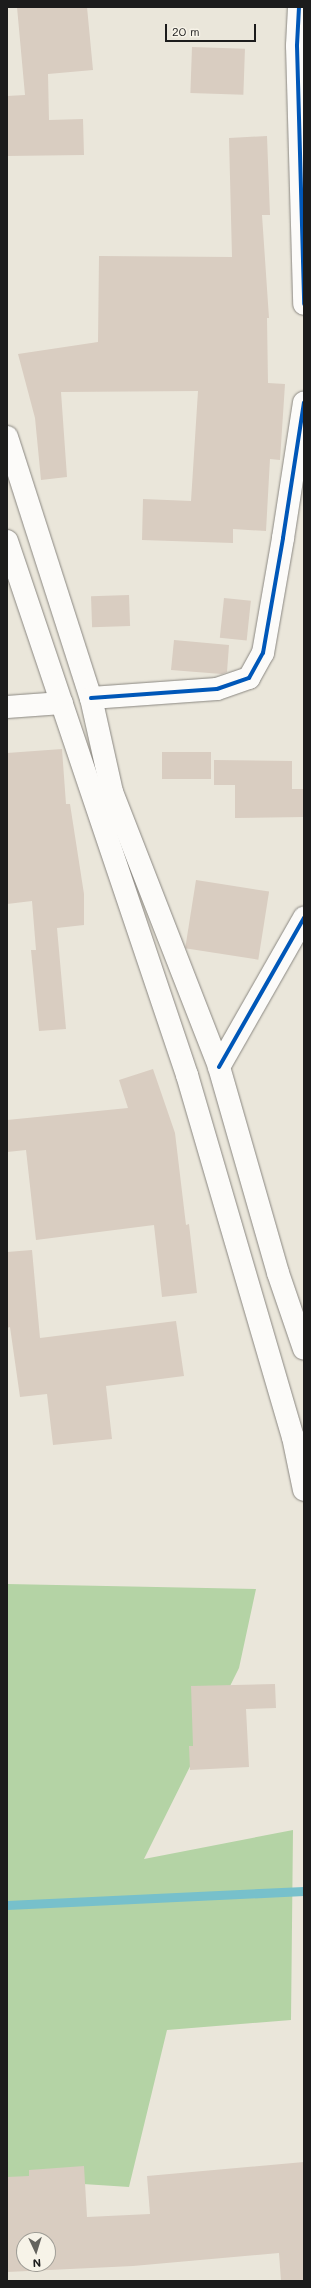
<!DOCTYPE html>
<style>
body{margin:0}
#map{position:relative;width:311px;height:2288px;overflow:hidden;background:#eae6da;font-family:Mali,sans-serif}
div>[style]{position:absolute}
.green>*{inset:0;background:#b4d3a5}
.stream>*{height:9px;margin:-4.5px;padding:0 4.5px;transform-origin:4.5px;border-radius:4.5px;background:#77c0cb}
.building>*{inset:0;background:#d9cdc1;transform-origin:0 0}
.roads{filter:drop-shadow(0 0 1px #8a8781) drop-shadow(0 0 1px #8a8781)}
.minor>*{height:22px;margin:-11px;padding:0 11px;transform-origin:11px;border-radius:11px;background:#fcfbf9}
.major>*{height:22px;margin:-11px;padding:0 11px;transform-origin:11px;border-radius:11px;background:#fcfbf9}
.cycleway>*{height:4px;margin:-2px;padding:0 2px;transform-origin:2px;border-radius:2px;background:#0057b8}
span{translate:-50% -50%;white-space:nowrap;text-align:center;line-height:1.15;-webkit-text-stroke:3.5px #f7f3e8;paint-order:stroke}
.frame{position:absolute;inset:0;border:8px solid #1c1c1c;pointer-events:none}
.north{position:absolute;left:16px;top:2232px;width:40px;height:40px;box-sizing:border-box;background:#f7f3e8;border:1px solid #9f9d96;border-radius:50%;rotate:176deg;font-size:11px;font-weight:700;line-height:16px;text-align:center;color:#1c1c1c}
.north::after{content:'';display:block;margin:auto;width:14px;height:18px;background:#64635e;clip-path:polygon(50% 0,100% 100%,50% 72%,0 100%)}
.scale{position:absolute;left:165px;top:24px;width:91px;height:18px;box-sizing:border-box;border:2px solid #1c1c1c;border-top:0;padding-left:5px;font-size:12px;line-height:14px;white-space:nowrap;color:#1c1c1c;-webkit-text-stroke:3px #f7f3e8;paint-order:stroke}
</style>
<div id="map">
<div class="green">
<div style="clip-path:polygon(7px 1584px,256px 1589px,239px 1668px,144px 1859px,293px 1830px,291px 2020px,167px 2030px,129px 2187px,7px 2179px)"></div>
</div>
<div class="stream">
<div style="left:7px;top:1905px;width:297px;rotate:-2.7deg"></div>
</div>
<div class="building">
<div style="clip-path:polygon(17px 7px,87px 7px,93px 70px,48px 74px,49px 120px,83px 119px,84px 155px,7px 156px,7px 96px,25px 95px)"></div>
<div style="left:192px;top:47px;width:53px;height:46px;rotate:2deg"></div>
<div style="clip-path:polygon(267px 136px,270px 215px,262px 215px,269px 318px,267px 318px,268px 383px,285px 384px,280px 460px,270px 459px,266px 531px,233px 529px,233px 543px,142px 540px,143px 499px,191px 501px,198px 391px,61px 392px,67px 477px,41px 480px,35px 418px,18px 354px,98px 342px,99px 256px,232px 257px,229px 138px)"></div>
<div style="left:129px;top:595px;width:31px;height:38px;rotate:88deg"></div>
<div style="left:224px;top:598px;width:27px;height:40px;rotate:6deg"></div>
<div style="clip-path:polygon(174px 640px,229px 645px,227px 672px,222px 674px,171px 670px)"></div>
<div style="clip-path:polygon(62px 749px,66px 804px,70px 804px,84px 894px,84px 925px,57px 928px,66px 1029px,39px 1031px,31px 950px,36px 950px,32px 901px,7px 904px,7px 753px)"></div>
<div style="left:162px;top:752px;width:49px;height:27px"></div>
<div style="clip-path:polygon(214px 760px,292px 761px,292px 789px,304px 789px,304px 817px,235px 818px,235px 785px,214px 785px)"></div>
<div style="left:196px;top:880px;width:74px;height:69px;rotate:9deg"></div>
<div style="clip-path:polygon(153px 1069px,175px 1133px,186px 1225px,189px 1224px,197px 1293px,162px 1297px,154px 1225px,36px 1240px,26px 1150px,7px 1152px,7px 1120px,128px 1108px,119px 1080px)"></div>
<div style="clip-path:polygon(32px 1250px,40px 1338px,176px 1321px,184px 1376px,106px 1386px,112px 1439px,53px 1445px,47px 1394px,20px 1397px,10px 1327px,7px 1328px,7px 1252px)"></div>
<div style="clip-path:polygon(275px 1684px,276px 1708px,246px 1709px,249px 1767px,190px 1770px,189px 1746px,193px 1746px,191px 1686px)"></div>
<div style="clip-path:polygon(evenodd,304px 2162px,304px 2281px,281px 2281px,279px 2253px,133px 2266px,7px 2272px,7px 2177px,29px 2176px,29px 2170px,84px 2166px,87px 2217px,150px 2214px,147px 2176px,304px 2162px,24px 2240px,48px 2240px,48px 2264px,24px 2264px,24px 2240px)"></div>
</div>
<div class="roads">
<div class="minor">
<div style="left:299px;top:7px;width:39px;rotate:93deg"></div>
<div style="left:297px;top:46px;width:258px;rotate:88.4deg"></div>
<div style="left:91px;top:698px;width:126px;rotate:-4.1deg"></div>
<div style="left:217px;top:689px;width:34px;rotate:-19deg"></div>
<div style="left:249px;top:678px;width:29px;rotate:-61deg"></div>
<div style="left:263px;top:653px;width:117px;rotate:-80.1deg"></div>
<div style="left:283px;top:538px;width:137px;rotate:-81.2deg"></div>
<div style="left:7px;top:707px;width:55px;rotate:-4.2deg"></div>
<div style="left:219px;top:1067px;width:172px;rotate:-60.3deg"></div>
</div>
<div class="major">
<div style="left:7px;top:437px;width:274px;rotate:72.2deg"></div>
<div style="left:91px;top:698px;width:96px;rotate:77.4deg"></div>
<div style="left:112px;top:792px;width:295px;rotate:68.7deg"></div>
<div style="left:219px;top:1067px;width:214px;rotate:74deg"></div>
<div style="left:278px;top:1273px;width:80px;rotate:71.1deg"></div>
<div style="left:7px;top:541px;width:564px;rotate:71.37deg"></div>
<div style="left:187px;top:1075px;width:377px;rotate:73.7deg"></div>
<div style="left:293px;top:1437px;width:54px;rotate:78.3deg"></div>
</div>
</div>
<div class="cycleway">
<div style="left:299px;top:7px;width:39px;rotate:93deg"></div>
<div style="left:297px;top:46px;width:258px;rotate:88.4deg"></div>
<div style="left:91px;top:698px;width:126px;rotate:-4.1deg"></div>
<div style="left:217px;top:689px;width:34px;rotate:-19deg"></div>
<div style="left:249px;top:678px;width:29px;rotate:-61deg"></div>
<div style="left:263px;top:653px;width:117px;rotate:-80.1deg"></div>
<div style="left:283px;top:538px;width:137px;rotate:-81.2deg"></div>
<div style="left:219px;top:1067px;width:172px;rotate:-60.3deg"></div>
</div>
<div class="frame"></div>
<div class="north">N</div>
<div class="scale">20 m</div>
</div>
